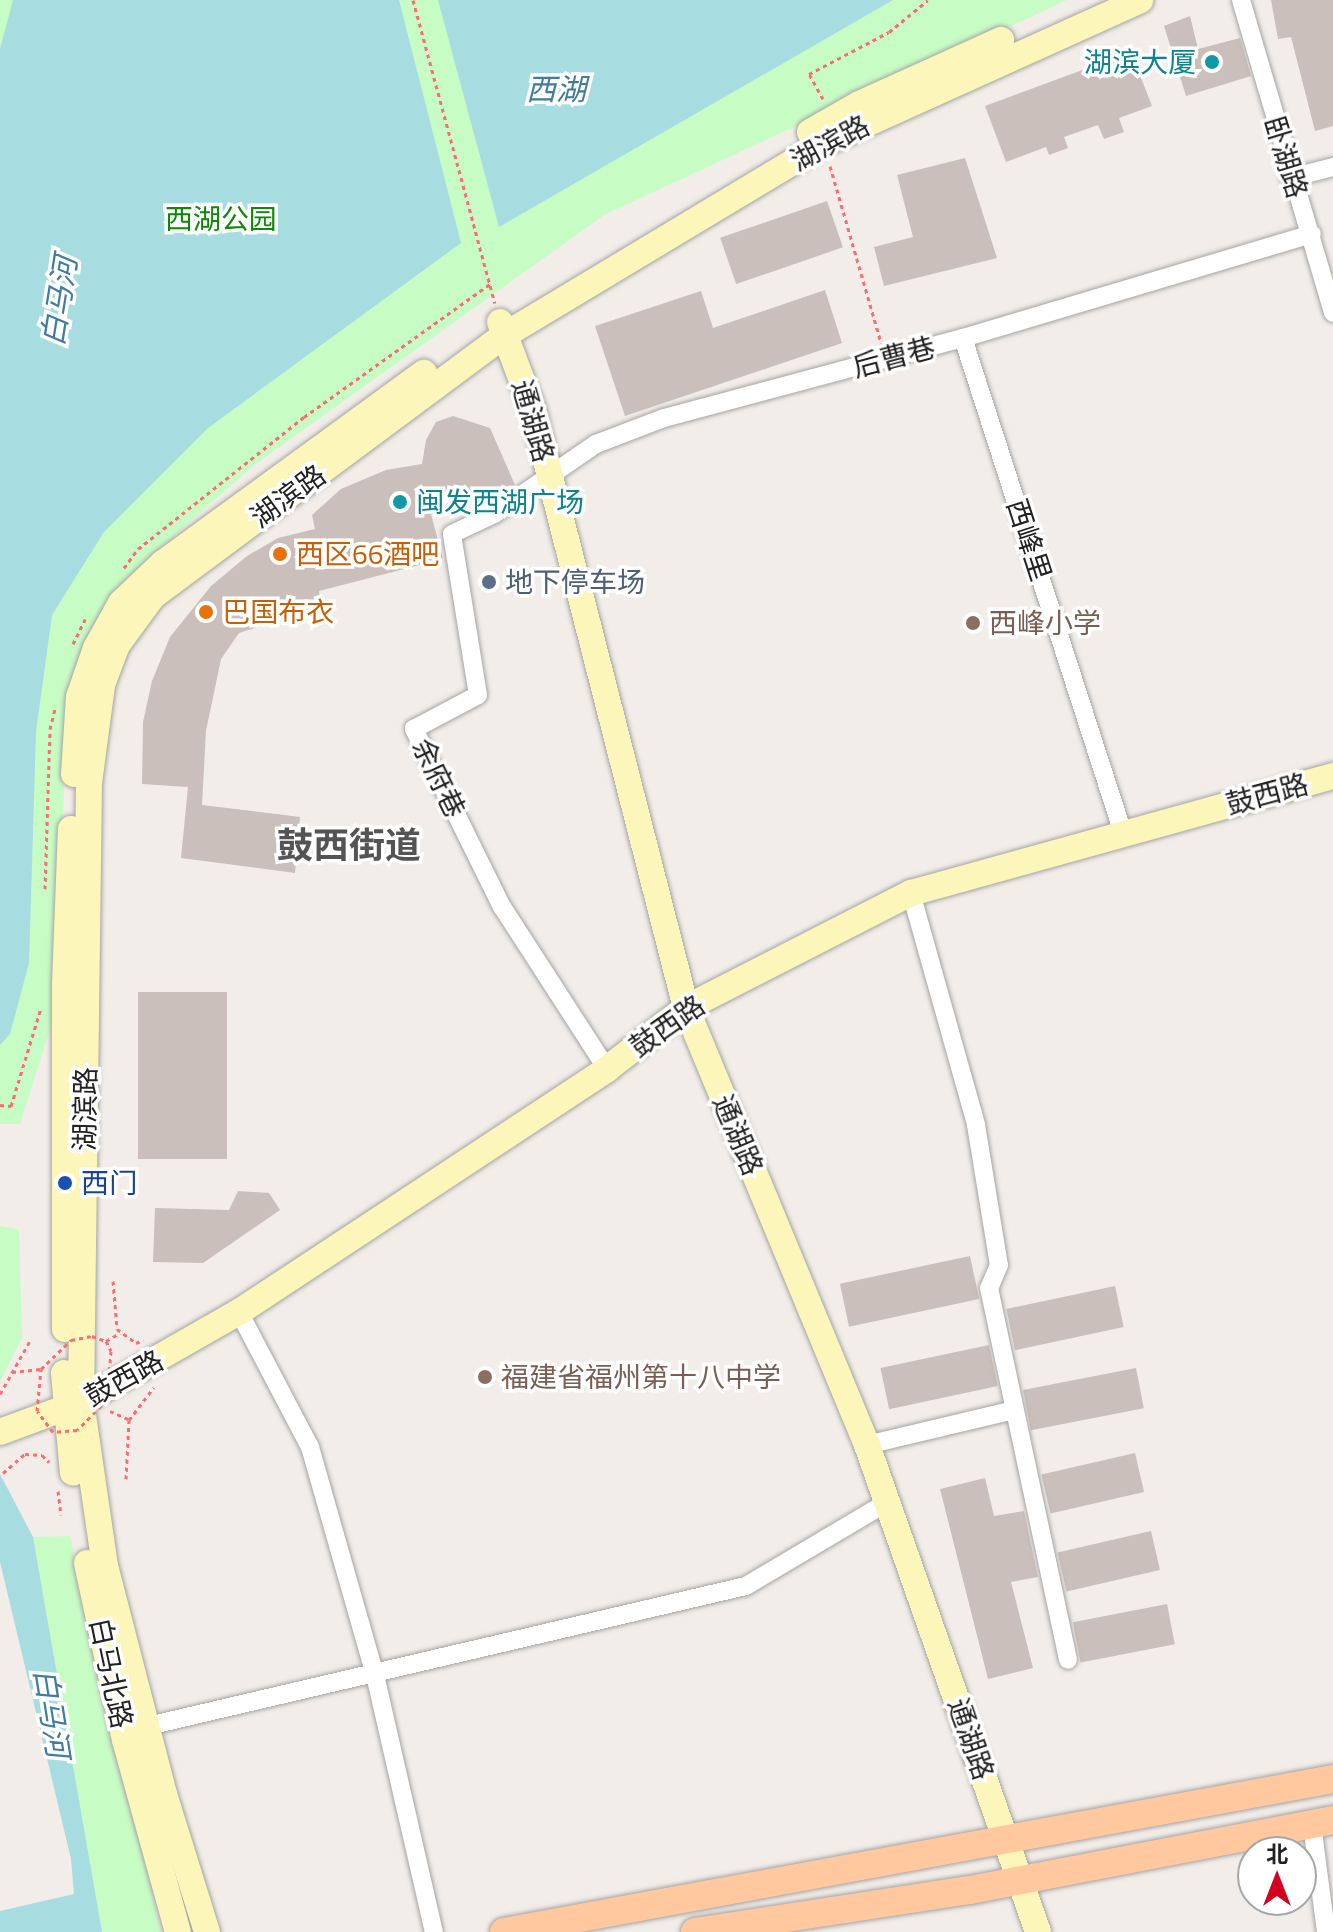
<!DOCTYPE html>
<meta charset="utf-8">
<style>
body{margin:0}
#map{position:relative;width:1333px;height:1932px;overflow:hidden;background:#f2ede8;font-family:"Titillium Web","Noto Sans SC",sans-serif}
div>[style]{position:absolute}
.park>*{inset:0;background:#c8fcc5}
.water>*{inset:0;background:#a7dce0}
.building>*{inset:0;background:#cabfba;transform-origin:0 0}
.path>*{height:3px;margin-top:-1.5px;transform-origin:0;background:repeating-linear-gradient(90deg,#ff6b71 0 4px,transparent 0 8px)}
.roads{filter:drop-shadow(0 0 2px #a5a5a5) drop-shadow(0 0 2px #a5a5a5)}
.street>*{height:18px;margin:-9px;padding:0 9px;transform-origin:9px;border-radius:9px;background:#fff}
.secondary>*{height:26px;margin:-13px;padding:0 13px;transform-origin:13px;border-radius:13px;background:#fcf6bb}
.primary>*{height:28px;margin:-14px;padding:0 14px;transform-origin:14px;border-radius:14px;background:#ffc89f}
.path-bridge>*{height:3px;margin-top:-1.5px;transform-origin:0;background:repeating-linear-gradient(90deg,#ff6b71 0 4px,transparent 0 8px)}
.dots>*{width:22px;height:22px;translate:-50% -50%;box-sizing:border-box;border:4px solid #fff;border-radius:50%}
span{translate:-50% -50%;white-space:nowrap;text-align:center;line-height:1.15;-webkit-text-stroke:7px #fff;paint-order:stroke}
.culture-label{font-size:28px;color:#0d838f}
.right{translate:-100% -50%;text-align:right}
.left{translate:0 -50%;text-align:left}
.street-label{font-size:28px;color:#212121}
.park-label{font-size:28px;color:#0f8708}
.food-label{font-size:28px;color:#c56008}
.service-label{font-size:28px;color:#4e5e75}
.education-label{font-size:28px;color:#785e54}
.transit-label{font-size:28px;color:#164399}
.water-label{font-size:30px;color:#407c9d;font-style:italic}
.district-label{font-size:36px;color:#545454;font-weight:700}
.north{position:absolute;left:1237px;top:1836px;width:80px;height:80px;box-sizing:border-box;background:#fff;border:2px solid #a6a6a6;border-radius:50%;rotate:0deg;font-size:22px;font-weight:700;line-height:32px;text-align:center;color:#212121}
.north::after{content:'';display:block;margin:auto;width:28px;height:36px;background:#d2001e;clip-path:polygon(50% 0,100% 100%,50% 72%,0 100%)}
</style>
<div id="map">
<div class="park">
<div style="clip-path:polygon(0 0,1067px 0,604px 215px,254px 465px,142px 564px,91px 635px,67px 721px,54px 1017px,20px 1124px,0 1124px)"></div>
<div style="clip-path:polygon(0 1226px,19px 1229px,22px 1338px,0 1381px)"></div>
<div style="clip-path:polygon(70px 1536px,161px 1932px,101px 1932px,33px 1537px)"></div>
</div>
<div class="water">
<div style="clip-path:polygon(13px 0,399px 0,461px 243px,208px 428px,104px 532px,52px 615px,36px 732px,29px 963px,10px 1034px,0 1045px,0 49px)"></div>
<div style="clip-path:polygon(438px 0,893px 0,499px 227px)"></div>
<div style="clip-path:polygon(0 1474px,33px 1537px,102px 1932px,0 1932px,0 1911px,74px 1894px,71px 1859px,0 1562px)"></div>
</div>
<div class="building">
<div style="clip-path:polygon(1271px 0,1333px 0,1333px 126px,1315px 131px,1291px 37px,1278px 39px)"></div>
<div style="clip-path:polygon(1190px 16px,1198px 49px,1240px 38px,1251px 76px,1186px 96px,1164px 26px)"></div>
<div style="clip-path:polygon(1131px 52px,1152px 106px,1119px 118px,1124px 132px,1104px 139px,1098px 125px,1064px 137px,1068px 148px,1049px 155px,1046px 147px,1006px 162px,985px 106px)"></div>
<div style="clip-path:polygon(965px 158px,997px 258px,884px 286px,874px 247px,913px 237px,897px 175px)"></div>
<div style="left:827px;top:201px;width:49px;height:113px;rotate:71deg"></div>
<div style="clip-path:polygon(825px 290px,842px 343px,625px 416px,595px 326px,701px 291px,713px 328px)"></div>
<div style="clip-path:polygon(453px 416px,490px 428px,515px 485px,431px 514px,443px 559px,319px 591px,321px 607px,239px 633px,221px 659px,206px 731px,202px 805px,300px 817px,295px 873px,181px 858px,188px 787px,142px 784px,143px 722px,152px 681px,170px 637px,211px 586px,247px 556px,278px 538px,315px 529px,312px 515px,341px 489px,386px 470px,422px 464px,426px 440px,436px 422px)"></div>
<div style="left:227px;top:992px;width:167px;height:89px;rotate:90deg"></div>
<div style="clip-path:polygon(238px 1191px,269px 1193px,280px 1210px,203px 1263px,153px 1262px,155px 1208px,229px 1210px)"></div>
<div style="left:970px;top:1256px;width:44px;height:133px;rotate:78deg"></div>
<div style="left:1115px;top:1286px;width:42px;height:111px;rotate:78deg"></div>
<div style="left:989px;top:1345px;width:42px;height:111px;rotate:78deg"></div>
<div style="left:1136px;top:1368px;width:41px;height:115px;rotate:79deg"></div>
<div style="left:1135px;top:1453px;width:40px;height:96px;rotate:77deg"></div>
<div style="clip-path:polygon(985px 1478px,994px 1516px,1024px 1511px,1038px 1577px,1011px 1582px,1033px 1668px,988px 1679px,940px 1489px)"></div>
<div style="left:1151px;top:1531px;width:40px;height:96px;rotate:77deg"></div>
<div style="left:1167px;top:1604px;width:41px;height:96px;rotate:79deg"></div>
</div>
<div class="path">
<div style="left:413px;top:0;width:314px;rotate:74.9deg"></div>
<div style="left:823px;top:99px;width:29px;rotate:-119deg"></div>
<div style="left:809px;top:74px;width:90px;rotate:-27.7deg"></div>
<div style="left:889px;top:32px;width:50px;rotate:-39.4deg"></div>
<div style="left:830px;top:166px;width:184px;rotate:73.9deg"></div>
<div style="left:124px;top:568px;width:24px;rotate:-54deg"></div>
<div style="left:138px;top:549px;width:212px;rotate:-38.5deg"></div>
<div style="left:304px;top:417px;width:229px;rotate:-35.6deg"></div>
<div style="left:73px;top:644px;width:28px;rotate:-64deg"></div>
<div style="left:45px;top:889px;width:160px;rotate:-88.2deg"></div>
<div style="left:50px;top:729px;width:21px;rotate:-76deg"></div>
<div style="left:0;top:1105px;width:11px;rotate:5deg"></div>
<div style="left:11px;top:1106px;width:102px;rotate:-73deg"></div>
<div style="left:113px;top:1281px;width:48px;rotate:85.2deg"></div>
<div style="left:117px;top:1329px;width:24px;rotate:36deg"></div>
<div style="left:136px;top:1343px;width:8px;rotate:-23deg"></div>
<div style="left:106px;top:1341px;width:16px;rotate:-30deg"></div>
<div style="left:0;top:1394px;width:63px;rotate:-60.6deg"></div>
<div style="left:110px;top:1411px;width:20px;rotate:24deg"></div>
<div style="left:3px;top:1473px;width:29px;rotate:-41deg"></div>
<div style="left:25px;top:1454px;width:17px;rotate:3deg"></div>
<div style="left:42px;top:1455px;width:10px;rotate:45deg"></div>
<div style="left:126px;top:1479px;width:59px;rotate:-87.1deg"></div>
<div style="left:129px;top:1420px;width:41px;rotate:-52.9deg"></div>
<div style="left:58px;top:1491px;width:24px;rotate:83deg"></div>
</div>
<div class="roads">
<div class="street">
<div style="left:1241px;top:0;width:326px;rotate:73.6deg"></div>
<div style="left:1290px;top:178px;width:44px;rotate:-14.3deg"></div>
<div style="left:963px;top:338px;width:520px;rotate:72.09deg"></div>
<div style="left:911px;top:893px;width:241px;rotate:74.3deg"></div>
<div style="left:976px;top:1125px;width:142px;rotate:80.7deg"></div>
<div style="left:999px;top:1265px;width:25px;rotate:113deg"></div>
<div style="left:989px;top:1288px;width:380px;rotate:78deg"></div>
<div style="left:607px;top:1069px;width:193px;rotate:-122.9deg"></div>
<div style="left:502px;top:907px;width:199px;rotate:-116.3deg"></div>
<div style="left:414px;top:729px;width:72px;rotate:-28deg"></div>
<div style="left:478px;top:695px;width:163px;rotate:-99.2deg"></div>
<div style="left:452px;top:534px;width:47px;rotate:-25.5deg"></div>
<div style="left:494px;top:514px;width:124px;rotate:-34.5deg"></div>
<div style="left:596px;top:444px;width:73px;rotate:-20.9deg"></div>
<div style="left:664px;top:418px;width:310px;rotate:-15deg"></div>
<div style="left:963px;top:338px;width:364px;rotate:-16.6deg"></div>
<div style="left:239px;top:1312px;width:153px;rotate:62.3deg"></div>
<div style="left:310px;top:1447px;width:237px;rotate:74.1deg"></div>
<div style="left:375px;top:1675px;width:264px;rotate:77.1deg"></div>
<div style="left:867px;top:1445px;width:151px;rotate:-13.4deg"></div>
<div style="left:148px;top:1726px;width:614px;rotate:-13.18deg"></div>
<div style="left:746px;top:1586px;width:163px;rotate:-30.7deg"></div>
<div style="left:1312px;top:1824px;width:109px;rotate:82.6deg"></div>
</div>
<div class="secondary">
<div style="left:810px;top:132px;width:56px;rotate:-29.7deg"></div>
<div style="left:859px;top:104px;width:156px;rotate:-24.3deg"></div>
<div style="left:500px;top:322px;width:94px;rotate:69.4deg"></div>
<div style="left:533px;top:410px;width:617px;rotate:75.65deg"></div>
<div style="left:686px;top:1008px;width:473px;rotate:67.5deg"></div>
<div style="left:867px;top:1445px;width:516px;rotate:70.65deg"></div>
<div style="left:74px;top:774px;width:77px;rotate:-86.3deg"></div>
<div style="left:79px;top:697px;width:52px;rotate:-70.9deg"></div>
<div style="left:96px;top:648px;width:51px;rotate:-60.9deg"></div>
<div style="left:121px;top:603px;width:58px;rotate:-43.6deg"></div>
<div style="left:163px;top:563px;width:323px;rotate:-36.1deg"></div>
<div style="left:65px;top:1329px;width:345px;rotate:-90deg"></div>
<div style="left:65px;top:984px;width:155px;rotate:-87.8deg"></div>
<div style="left:64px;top:1373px;width:100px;rotate:84.9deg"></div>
<div style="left:0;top:1432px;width:86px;rotate:-20.3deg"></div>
<div style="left:81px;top:1402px;width:182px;rotate:-29.7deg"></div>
<div style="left:239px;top:1312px;width:441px;rotate:-33.4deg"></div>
<div style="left:607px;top:1069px;width:100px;rotate:-37.7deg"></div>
<div style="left:686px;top:1008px;width:253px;rotate:-27.1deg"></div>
<div style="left:911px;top:893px;width:438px;rotate:-15.5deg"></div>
<div style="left:87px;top:1563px;width:181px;rotate:77.9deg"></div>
<div style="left:125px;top:1740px;width:199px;rotate:74.6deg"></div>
<div style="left:207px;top:1932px;width:145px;rotate:-107.3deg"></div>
<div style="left:164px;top:1794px;width:236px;rotate:-104.5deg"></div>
<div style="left:105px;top:1566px;width:166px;rotate:-98.3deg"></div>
<div style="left:81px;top:1402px;width:619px;rotate:-89.26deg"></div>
<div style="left:89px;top:783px;width:99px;rotate:-82.4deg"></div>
<div style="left:102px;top:685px;width:43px;rotate:-69.4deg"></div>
<div style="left:117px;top:645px;width:61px;rotate:-53.7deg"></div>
<div style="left:153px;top:596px;width:438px;rotate:-36.6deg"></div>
<div style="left:505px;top:335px;width:372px;rotate:-31deg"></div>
<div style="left:824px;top:143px;width:347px;rotate:-24.3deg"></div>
</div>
<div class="primary">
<div style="left:504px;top:1932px;width:843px;rotate:-10.46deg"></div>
<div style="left:695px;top:1932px;width:278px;rotate:-8.7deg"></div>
<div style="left:970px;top:1890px;width:370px;rotate:-10.9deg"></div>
</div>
</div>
<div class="path-bridge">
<div style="left:12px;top:1372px;width:29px;rotate:-6deg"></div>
<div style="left:41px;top:1369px;width:42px;rotate:-44deg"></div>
<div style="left:71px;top:1340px;width:21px;rotate:-11deg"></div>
<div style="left:92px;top:1336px;width:15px;rotate:20deg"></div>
<div style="left:106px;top:1341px;width:11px;rotate:63deg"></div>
<div style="left:111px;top:1351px;width:49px;rotate:94.7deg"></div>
<div style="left:107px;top:1400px;width:42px;rotate:135deg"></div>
<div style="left:77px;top:1430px;width:24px;rotate:175deg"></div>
<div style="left:53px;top:1432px;width:26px;rotate:-127deg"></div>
<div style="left:37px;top:1411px;width:42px;rotate:-84.6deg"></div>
</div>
<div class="dots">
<div style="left:1212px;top:62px;background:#0f9aa8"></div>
<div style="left:400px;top:502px;background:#0f9aa8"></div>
<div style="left:280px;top:554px;background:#e8710a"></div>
<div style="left:489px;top:582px;background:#5c6f8a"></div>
<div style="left:206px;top:612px;background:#e8710a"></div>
<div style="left:973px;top:623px;background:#8d6e63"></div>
<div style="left:65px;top:1183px;background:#1a4fb4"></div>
<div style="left:485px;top:1377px;background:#8d6e63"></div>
</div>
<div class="culture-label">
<span class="right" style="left:1196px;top:62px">湖滨大厦</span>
<span class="left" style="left:416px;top:502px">闽发西湖广场</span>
</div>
<div class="street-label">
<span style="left:830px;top:143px;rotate:-28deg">湖滨路</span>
<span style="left:1286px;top:157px;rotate:73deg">卧湖路</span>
<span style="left:894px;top:357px;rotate:-15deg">后曹巷</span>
<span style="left:533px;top:421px;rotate:74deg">通湖路</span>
<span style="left:288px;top:496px;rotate:-36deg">湖滨路</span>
<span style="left:1029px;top:540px;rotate:72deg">西峰里</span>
<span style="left:439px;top:778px;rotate:64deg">余府巷</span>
<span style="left:1267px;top:794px;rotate:-15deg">鼓西路</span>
<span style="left:667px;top:1026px;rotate:-35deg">鼓西路</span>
<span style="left:85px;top:1109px;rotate:-89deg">湖滨路</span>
<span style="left:738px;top:1135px;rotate:67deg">通湖路</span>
<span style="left:124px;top:1378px;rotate:-29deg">鼓西路</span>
<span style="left:111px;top:1673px;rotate:78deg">白马北路</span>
<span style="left:971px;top:1739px;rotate:71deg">通湖路</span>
</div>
<div class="park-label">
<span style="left:221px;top:219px">西湖公园</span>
</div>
<div class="food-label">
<span class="left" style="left:296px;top:554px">西区66酒吧</span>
<span class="left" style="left:222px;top:612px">巴国布衣</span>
</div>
<div class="service-label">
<span class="left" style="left:505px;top:582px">地下停车场</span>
</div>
<div class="education-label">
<span class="left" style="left:989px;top:623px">西峰小学</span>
<span class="left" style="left:501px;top:1377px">福建省福州第十八中学</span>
</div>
<div class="transit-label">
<span class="left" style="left:81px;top:1183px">西门</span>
</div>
<div class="water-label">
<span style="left:556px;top:89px">西湖</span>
<span style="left:59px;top:301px;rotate:-81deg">白马河</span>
<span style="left:52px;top:1713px;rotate:81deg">白马河</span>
</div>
<div class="district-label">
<span style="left:349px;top:845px">鼓西街道</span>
</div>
<div class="north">北</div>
</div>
